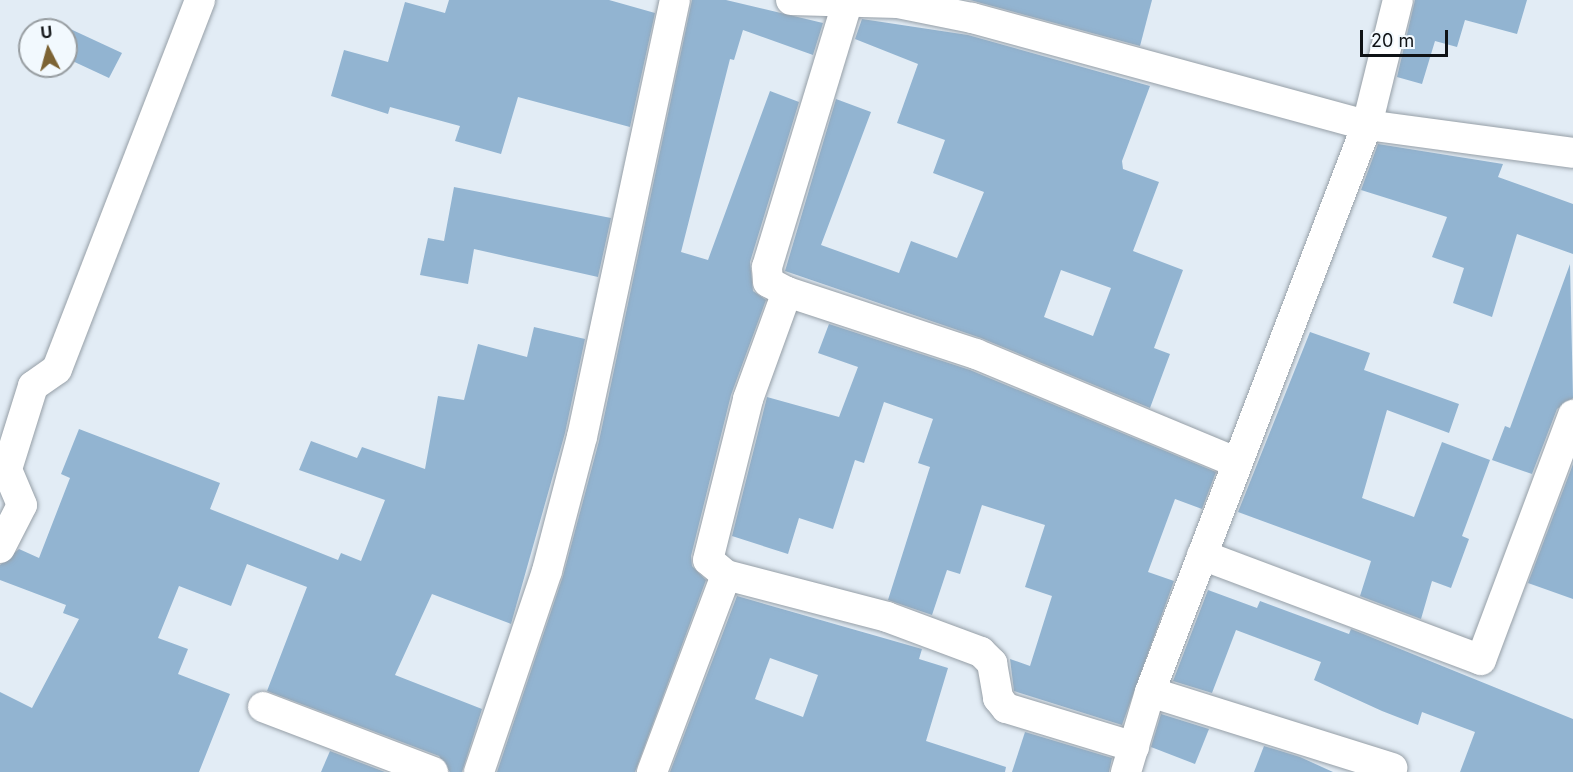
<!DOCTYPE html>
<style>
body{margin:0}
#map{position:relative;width:1573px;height:772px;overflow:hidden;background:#e2ecf5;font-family:Inter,sans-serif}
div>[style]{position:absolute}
.building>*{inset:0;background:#92b4d1}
.roads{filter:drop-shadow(0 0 2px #969fa7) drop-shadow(0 0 2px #969fa7)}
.street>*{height:30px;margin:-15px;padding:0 15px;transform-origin:15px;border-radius:15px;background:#fff}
span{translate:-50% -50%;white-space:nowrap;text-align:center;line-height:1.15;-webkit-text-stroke:6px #f2f9fe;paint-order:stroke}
.north{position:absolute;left:18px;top:18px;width:60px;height:60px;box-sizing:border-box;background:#f2f9fe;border:2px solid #979da1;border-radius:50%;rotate:354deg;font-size:16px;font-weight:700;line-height:24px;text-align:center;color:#0f1215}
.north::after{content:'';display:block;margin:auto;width:21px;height:27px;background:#7c6334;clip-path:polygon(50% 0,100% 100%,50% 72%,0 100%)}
.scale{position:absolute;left:1360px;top:30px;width:88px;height:27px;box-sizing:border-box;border:3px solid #0f1215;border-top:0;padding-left:8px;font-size:18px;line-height:21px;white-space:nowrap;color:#0f1215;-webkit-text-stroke:4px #f2f9fe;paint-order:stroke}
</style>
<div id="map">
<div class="building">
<div style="clip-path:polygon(449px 0,609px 0,655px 13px,630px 127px,518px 97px,501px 154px,455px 141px,460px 126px,390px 107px,388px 114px,331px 96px,344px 50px,388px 62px,405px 2px,445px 13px)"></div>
<div style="clip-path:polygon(692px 0,726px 0,823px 23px,813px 55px,743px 30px,734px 60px,730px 59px,681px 252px,708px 260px,770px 91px,799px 102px,750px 262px,753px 291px,766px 300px,731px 395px,691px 556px,692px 566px,706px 580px,635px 772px,497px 772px,563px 576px,599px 441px)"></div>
<div style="clip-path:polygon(970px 0,1152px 0,1140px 46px)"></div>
<div style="clip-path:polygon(1415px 0,1527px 0,1517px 34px,1465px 20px,1457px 47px,1435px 41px,1422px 84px,1397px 77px)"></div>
<div style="clip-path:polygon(evenodd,862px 19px,968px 35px,1150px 86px,1122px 161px,1123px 169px,1159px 182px,1133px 251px,1183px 270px,1154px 348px,1170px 354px,1150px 408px,981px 338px,785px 271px,836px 99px,871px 112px,821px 245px,899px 273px,911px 241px,957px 258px,984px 192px,933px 173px,945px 140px,897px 123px,918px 64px,855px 39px,862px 19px,1061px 270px,1111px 288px,1093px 336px,1044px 317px,1061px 270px)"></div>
<div style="clip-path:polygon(66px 27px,122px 53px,109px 78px,66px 58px)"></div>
<div style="clip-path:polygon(1378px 144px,1503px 164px,1498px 177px,1573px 204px,1573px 254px,1517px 234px,1492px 317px,1453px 303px,1464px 268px,1432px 257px,1447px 217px,1361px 190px)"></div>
<div style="clip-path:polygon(454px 187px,611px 218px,598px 277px,474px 249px,468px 284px,420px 275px,428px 238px,444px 241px)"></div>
<div style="clip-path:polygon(1570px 264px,1573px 398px,1557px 409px,1532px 474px,1492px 460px,1505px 426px,1510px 428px)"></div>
<div style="clip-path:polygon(829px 324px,970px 370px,1216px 472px,1202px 509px,1175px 499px,1148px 572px,1174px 581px,1122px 725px,1014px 691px,1010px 659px,1030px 666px,1052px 596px,1025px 587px,1045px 525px,982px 505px,960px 574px,947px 570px,932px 615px,888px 600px,930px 467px,918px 463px,933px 419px,884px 402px,864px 463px,855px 460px,833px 529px,799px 518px,788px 554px,732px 536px,767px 397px,839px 417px,858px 367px,818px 353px)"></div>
<div style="clip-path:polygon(534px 327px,585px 339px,565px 433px,511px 624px,432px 594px,395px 675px,482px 709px,462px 772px,450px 772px,439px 756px,267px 691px,307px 587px,247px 564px,231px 606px,179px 586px,158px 638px,188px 649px,178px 674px,230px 694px,199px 772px,0 772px,0 692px,32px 708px,79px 619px,63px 613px,66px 605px,0 580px,0 565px,19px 549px,39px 558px,70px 478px,61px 474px,79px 429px,220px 483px,210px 509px,338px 560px,341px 553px,361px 561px,385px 500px,299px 470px,311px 441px,357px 458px,362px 447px,425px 469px,438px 396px,464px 400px,478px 344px,527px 357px)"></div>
<div style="clip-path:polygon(1310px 332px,1370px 353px,1364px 370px,1459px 404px,1449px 433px,1387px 410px,1362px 498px,1414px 517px,1442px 442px,1490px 460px,1462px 536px,1469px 539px,1451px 588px,1432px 581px,1421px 619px,1360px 596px,1371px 561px,1238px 512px)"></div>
<div style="clip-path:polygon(1573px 464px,1573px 599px,1528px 583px)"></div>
<div style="clip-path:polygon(1208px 590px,1257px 608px,1260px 601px,1349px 634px,1351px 629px,1573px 719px,1573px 772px,1460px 772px,1475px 732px,1422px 712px,1418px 725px,1382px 711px,1314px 680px,1321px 662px,1236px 630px,1212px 693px,1173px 681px)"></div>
<div style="clip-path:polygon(evenodd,737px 596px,922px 649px,919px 659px,948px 668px,926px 741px,1006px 767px,1005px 772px,670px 772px,737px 596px,770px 658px,818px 675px,803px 717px,755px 699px,770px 658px)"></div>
<div style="clip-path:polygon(1161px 714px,1209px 729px,1195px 764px,1151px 747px)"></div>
<div style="clip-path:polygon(1025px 732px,1112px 758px,1109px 772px,1012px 772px)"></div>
<div style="clip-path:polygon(1264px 746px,1300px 757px,1333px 772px,1254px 772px)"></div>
<div style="clip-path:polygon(330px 751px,385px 772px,321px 772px)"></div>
</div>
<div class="roads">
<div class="street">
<div style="left:791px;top:0;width:107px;rotate:1.6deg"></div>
<div style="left:898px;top:3px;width:76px;rotate:11.5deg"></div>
<div style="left:972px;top:18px;width:409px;rotate:15.2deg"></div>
<div style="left:1367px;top:125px;width:208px;rotate:7.7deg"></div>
<div style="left:787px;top:292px;width:199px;rotate:18.2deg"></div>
<div style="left:976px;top:354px;width:282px;rotate:22.6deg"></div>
<div style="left:0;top:548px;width:48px;rotate:-62.9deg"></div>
<div style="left:22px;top:505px;width:39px;rotate:-113deg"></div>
<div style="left:7px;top:469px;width:87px;rotate:-72.6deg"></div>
<div style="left:33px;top:386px;width:29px;rotate:-35deg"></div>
<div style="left:57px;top:369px;width:396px;rotate:-68.8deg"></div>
<div style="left:1202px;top:555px;width:298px;rotate:20.6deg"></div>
<div style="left:1481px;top:660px;width:262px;rotate:-69.4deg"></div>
<div style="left:726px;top:575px;width:166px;rotate:14.6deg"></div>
<div style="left:887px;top:617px;width:100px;rotate:20.4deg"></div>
<div style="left:981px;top:652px;width:16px;rotate:45deg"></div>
<div style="left:992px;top:663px;width:36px;rotate:80deg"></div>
<div style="left:998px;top:698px;width:13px;rotate:51deg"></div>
<div style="left:1006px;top:708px;width:134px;rotate:16.9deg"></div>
<div style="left:1150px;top:692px;width:254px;rotate:17.4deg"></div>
<div style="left:263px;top:707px;width:182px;rotate:20.9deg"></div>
<div style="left:479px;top:772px;width:212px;rotate:-71.3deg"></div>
<div style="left:547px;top:571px;width:138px;rotate:-75.4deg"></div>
<div style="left:582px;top:437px;width:447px;rotate:-78deg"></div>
<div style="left:652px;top:772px;width:210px;rotate:-69.4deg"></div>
<div style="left:726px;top:575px;width:23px;rotate:-140deg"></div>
<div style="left:708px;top:560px;width:166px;rotate:-76deg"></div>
<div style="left:748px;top:399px;width:114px;rotate:-70deg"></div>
<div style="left:787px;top:292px;width:21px;rotate:-152deg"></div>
<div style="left:768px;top:282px;width:15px;rotate:-94deg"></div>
<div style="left:767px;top:267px;width:275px;rotate:-73.1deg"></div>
<div style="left:1126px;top:772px;width:84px;rotate:-73.3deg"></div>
<div style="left:1150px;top:692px;width:607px;rotate:-69.06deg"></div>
<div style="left:1367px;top:125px;width:129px;rotate:-76.1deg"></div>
</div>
</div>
<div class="north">U</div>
<div class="scale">20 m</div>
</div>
